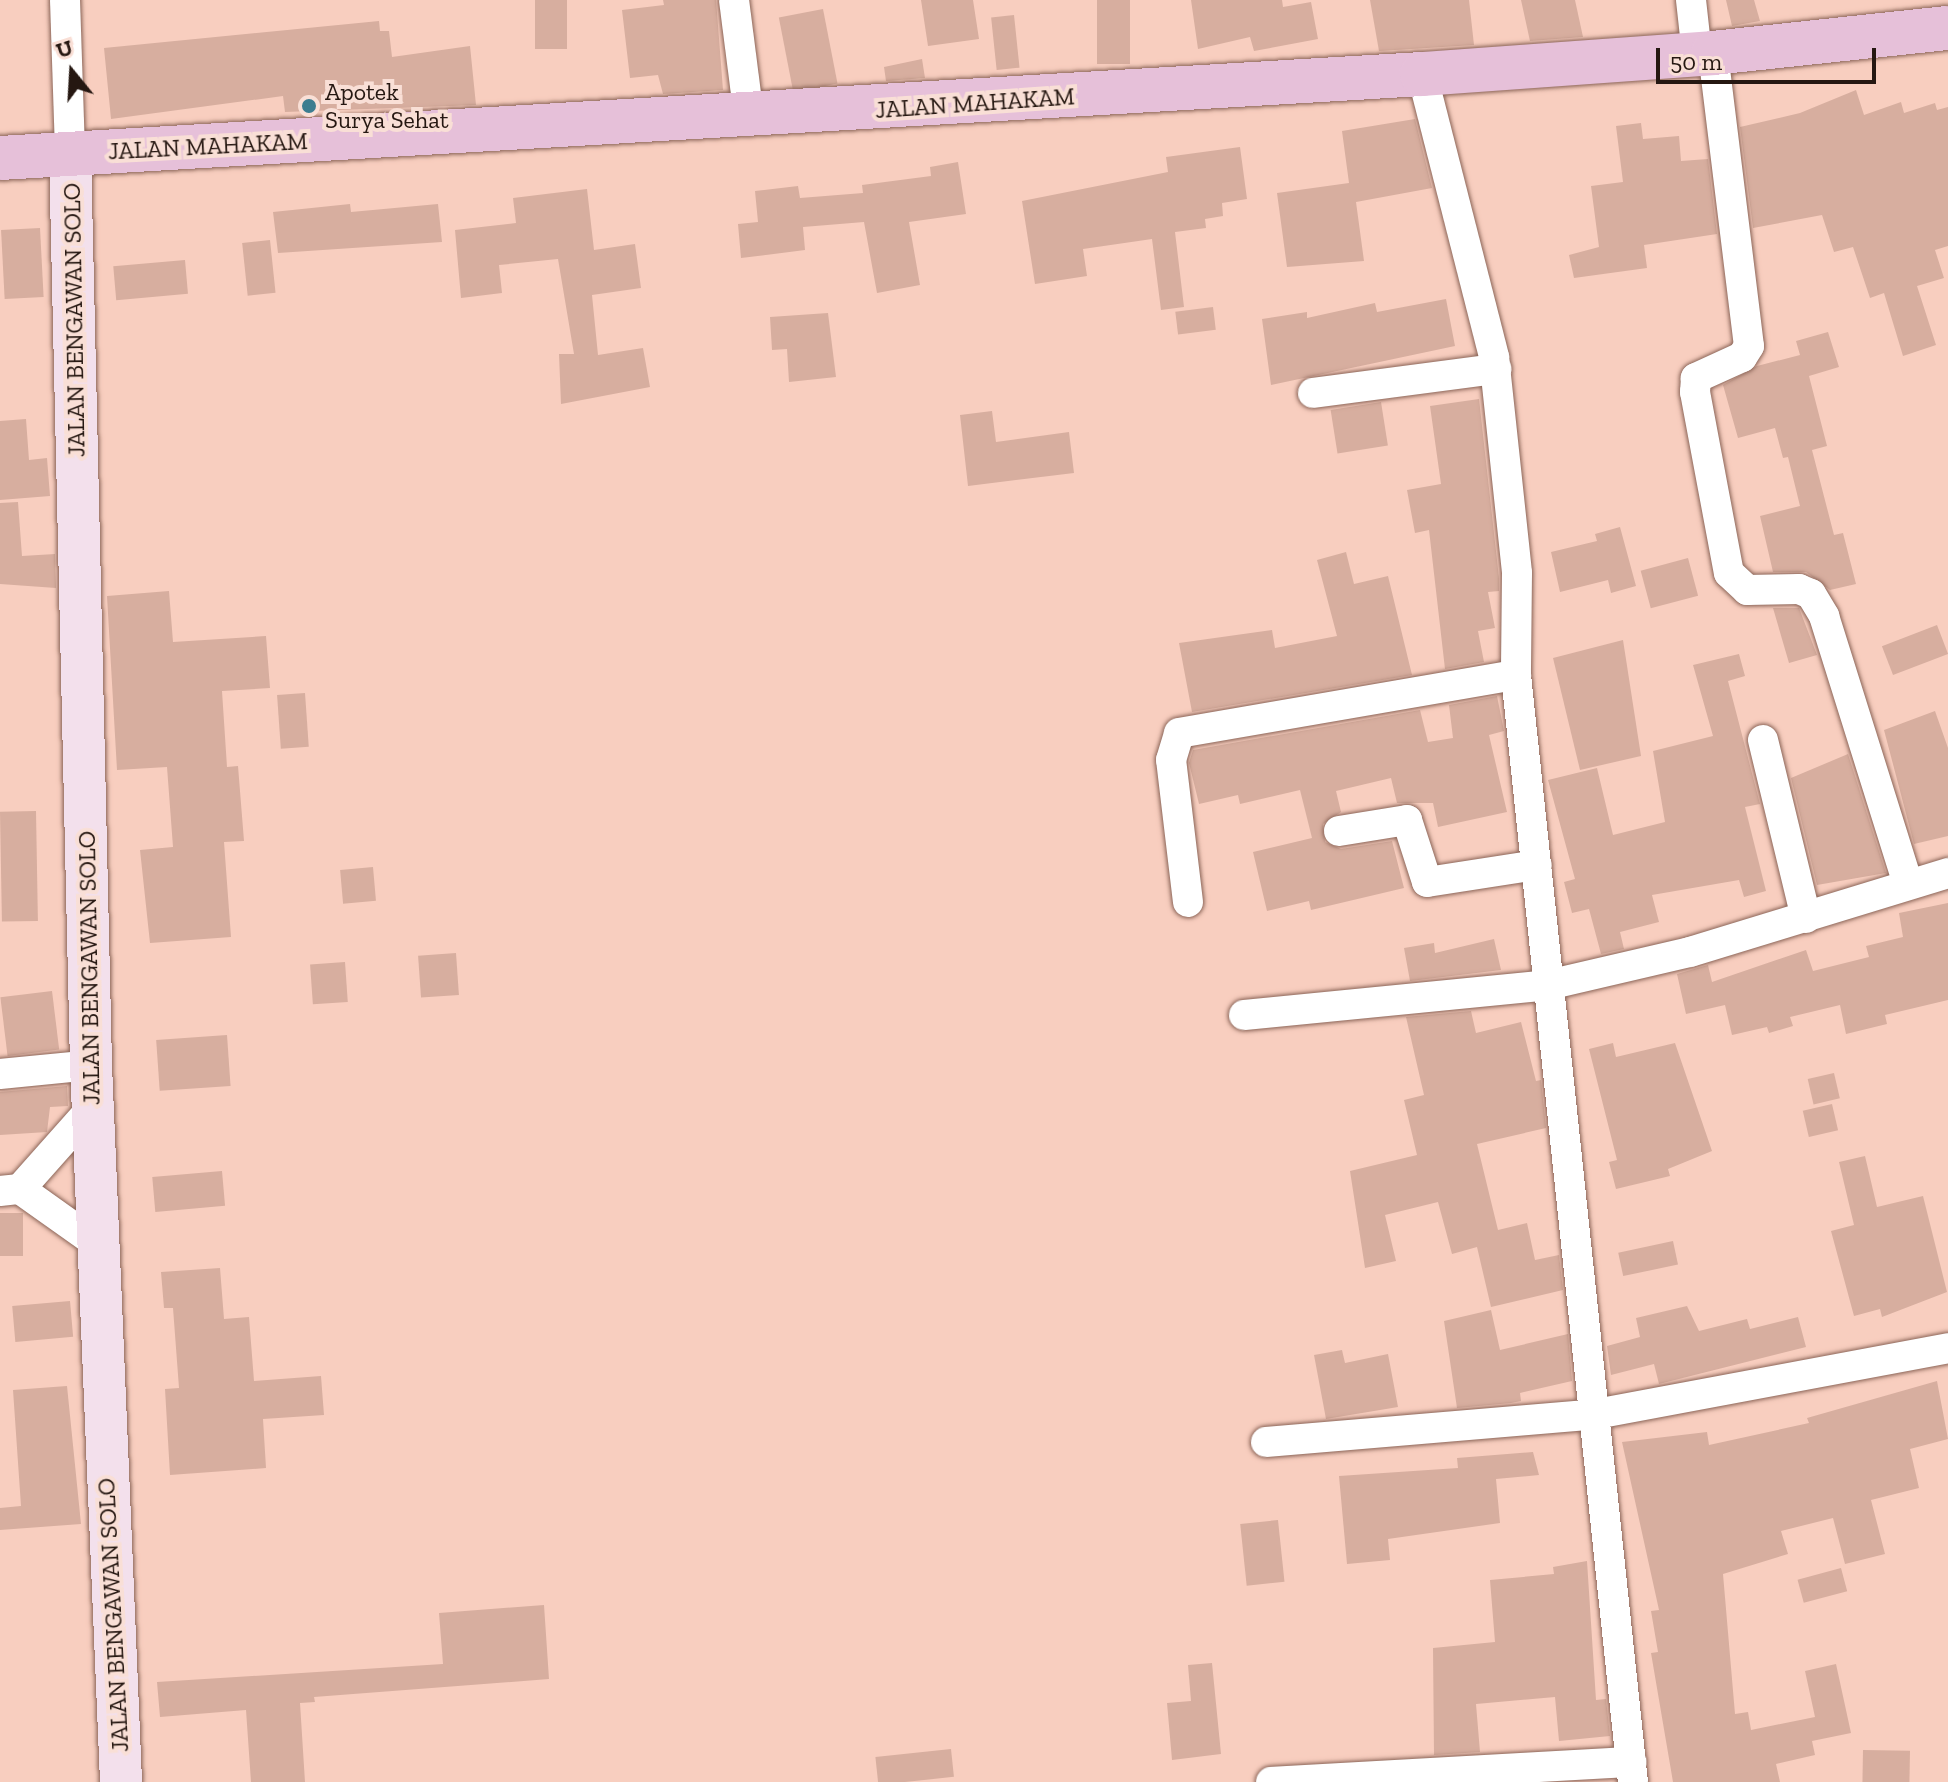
<!DOCTYPE html>
<style>
body{margin:0}
#map{position:relative;width:1948px;height:1782px;overflow:hidden;background:#f8cebf;font-family:"Zilla Slab",serif}
div>[style]{position:absolute}
.building>*{inset:0;background:#d7ae9f;transform-origin:0 0}
.roads{filter:drop-shadow(0 0 2px #8b6558) drop-shadow(0 0 2px #8b6558)}
.street>*{height:30px;margin:-15px;padding:0 15px;transform-origin:15px;border-radius:15px;background:#fff}
.secondary>*{height:42px;margin:-21px;padding:0 21px;transform-origin:21px;border-radius:21px;background:#f3e0ec}
.primary>*{height:44px;margin:-22px;padding:0 22px;transform-origin:22px;border-radius:22px;background:#e6c0d9}
.dots>*{width:22px;height:22px;translate:-50% -50%;box-sizing:border-box;border:4px solid #f9dfd6;border-radius:50%}
span{translate:-50% -50%;white-space:nowrap;text-align:center;line-height:1.15;-webkit-text-stroke:8px #f9dfd6;paint-order:stroke}
.poi-label{font-size:24px;color:#251711}
.left{translate:0 -50%;text-align:left}
.street-label{font-size:24px;color:#251711}
.north{position:absolute;left:32px;top:32px;width:80px;height:80px;-webkit-text-stroke:6px #f9dfd6;paint-order:stroke;rotate:342deg;font-size:22px;font-weight:700;line-height:32px;text-align:center;color:#251711}
.north::after{content:'';display:block;margin:auto;width:28px;height:36px;background:#251711;clip-path:polygon(50% 0,100% 100%,50% 72%,0 100%)}
.scale{position:absolute;left:1656px;top:48px;width:220px;height:36px;box-sizing:border-box;border:4px solid #251711;border-top:0;padding-left:10px;font-size:24px;line-height:28px;white-space:nowrap;color:#251711;-webkit-text-stroke:6px #f9dfd6;paint-order:stroke}
</style>
<div id="map">
<div class="building">
<div style="left:535px;top:0;width:32px;height:49px"></div>
<div style="clip-path:polygon(663px 0,716px 0,723px 90px,663px 94px,658px 75px,630px 78px,622px 10px,664px 5px)"></div>
<div style="clip-path:polygon(921px 0,973px 0,979px 39px,928px 46px)"></div>
<div style="left:1097px;top:0;width:33px;height:64px"></div>
<div style="clip-path:polygon(1191px 0,1282px 0,1283px 7px,1311px 2px,1318px 39px,1254px 51px,1250px 37px,1198px 49px)"></div>
<div style="clip-path:polygon(1370px 0,1469px 0,1474px 45px,1379px 51px)"></div>
<div style="clip-path:polygon(1521px 0,1575px 0,1583px 37px,1530px 41px)"></div>
<div style="clip-path:polygon(1726px 0,1754px 0,1760px 21px,1732px 26px)"></div>
<div style="left:823px;top:9px;width:76px;height:45px;rotate:79deg"></div>
<div style="left:1014px;top:15px;width:53px;height:23px;rotate:84deg"></div>
<div style="clip-path:polygon(379px 21px,380px 31px,389px 31px,392px 57px,470px 46px,476px 105px,285px 112px,283px 96px,111px 119px,104px 48px)"></div>
<div style="clip-path:polygon(922px 59px,925px 78px,886px 81px,884px 67px)"></div>
<div style="clip-path:polygon(1856px 90px,1864px 115px,1901px 102px,1904px 113px,1935px 103px,1937px 110px,1948px 107px,1948px 246px,1935px 250px,1944px 278px,1917px 286px,1936px 345px,1903px 356px,1884px 293px,1870px 298px,1853px 247px,1834px 252px,1822px 215px,1753px 228px,1740px 127px,1800px 113px)"></div>
<div style="clip-path:polygon(1415px 119px,1432px 188px,1356px 202px,1364px 261px,1287px 267px,1277px 193px,1349px 183px,1342px 131px)"></div>
<div style="clip-path:polygon(1641px 123px,1643px 139px,1679px 136px,1681px 161px,1708px 159px,1717px 234px,1644px 245px,1647px 268px,1574px 278px,1569px 255px,1599px 247px,1591px 186px,1623px 182px,1616px 126px)"></div>
<div style="clip-path:polygon(1240px 147px,1247px 199px,1222px 203px,1223px 216px,1205px 219px,1206px 228px,1175px 232px,1184px 307px,1161px 310px,1152px 239px,1083px 249px,1087px 276px,1035px 284px,1022px 201px,1168px 172px,1166px 157px)"></div>
<div style="clip-path:polygon(958px 162px,966px 214px,909px 222px,920px 285px,877px 293px,864px 222px,803px 227px,805px 250px,741px 258px,738px 224px,758px 222px,755px 191px,798px 186px,800px 198px,863px 193px,862px 185px,931px 176px,930px 167px)"></div>
<div style="clip-path:polygon(587px 189px,594px 250px,635px 244px,641px 288px,592px 295px,598px 355px,643px 348px,650px 387px,561px 404px,559px 354px,574px 354px,558px 259px,499px 265px,502px 293px,461px 298px,455px 230px,516px 223px,513px 198px)"></div>
<div style="clip-path:polygon(350px 204px,351px 212px,438px 204px,442px 242px,278px 253px,273px 212px)"></div>
<div style="left:40px;top:228px;width:69px;height:39px;rotate:87deg"></div>
<div style="left:270px;top:240px;width:53px;height:28px;rotate:84deg"></div>
<div style="left:185px;top:260px;width:34px;height:72px;rotate:85deg"></div>
<div style="clip-path:polygon(1446px 299px,1455px 346px,1271px 385px,1262px 319px,1307px 312px,1307px 318px,1375px 303px,1377px 312px)"></div>
<div style="left:1213px;top:307px;width:23px;height:38px;rotate:83deg"></div>
<div style="clip-path:polygon(828px 313px,836px 377px,789px 382px,787px 349px,772px 350px,770px 317px)"></div>
<div style="clip-path:polygon(1828px 332px,1839px 367px,1809px 376px,1827px 446px,1812px 450px,1834px 535px,1843px 533px,1856px 584px,1830px 590px,1806px 572px,1773px 572px,1760px 516px,1800px 506px,1788px 457px,1783px 458px,1775px 428px,1738px 438px,1723px 385px,1757px 366px,1800px 355px,1796px 341px)"></div>
<div style="clip-path:polygon(1479px 399px,1499px 578px,1499px 591px,1488px 592px,1495px 628px,1478px 631px,1484px 662px,1445px 669px,1429px 530px,1415px 533px,1407px 490px,1441px 484px,1430px 406px)"></div>
<div style="left:1381px;top:402px;width:44px;height:51px;rotate:81deg"></div>
<div style="clip-path:polygon(992px 411px,996px 442px,1069px 432px,1074px 473px,968px 486px,960px 415px)"></div>
<div style="clip-path:polygon(26px 419px,29px 460px,47px 458px,50px 496px,0 500px,0 421px)"></div>
<div style="clip-path:polygon(18px 502px,22px 556px,55px 554px,56px 588px,0 584px,0 503px)"></div>
<div style="clip-path:polygon(1620px 527px,1636px 586px,1611px 593px,1608px 580px,1560px 592px,1551px 552px,1597px 541px,1595px 534px)"></div>
<div style="clip-path:polygon(1346px 552px,1354px 584px,1388px 576px,1412px 675px,1192px 712px,1179px 643px,1272px 630px,1275px 648px,1337px 636px,1317px 560px)"></div>
<div style="left:1688px;top:558px;width:39px;height:49px;rotate:75deg"></div>
<div style="clip-path:polygon(169px 591px,173px 642px,266px 636px,270px 688px,222px 691px,227px 767px,238px 766px,244px 841px,224px 842px,231px 937px,150px 943px,140px 850px,173px 847px,167px 767px,117px 770px,107px 596px)"></div>
<div style="clip-path:polygon(1773px 608px,1799px 608px,1817px 655px,1789px 663px)"></div>
<div style="left:1937px;top:625px;width:31px;height:59px;rotate:69deg"></div>
<div style="clip-path:polygon(1623px 640px,1641px 756px,1580px 770px,1553px 658px)"></div>
<div style="clip-path:polygon(1739px 654px,1745px 676px,1728px 681px,1760px 804px,1745px 807px,1766px 891px,1744px 897px,1739px 880px,1652px 895px,1659px 922px,1620px 932px,1624px 949px,1601px 954px,1589px 909px,1572px 913px,1564px 882px,1575px 879px,1548px 780px,1597px 768px,1613px 835px,1665px 822px,1653px 751px,1713px 736px,1693px 665px)"></div>
<div style="left:305px;top:693px;width:54px;height:28px;rotate:86deg"></div>
<div style="clip-path:polygon(1497px 696px,1504px 731px,1489px 735px,1507px 812px,1438px 827px,1433px 803px,1397px 803px,1391px 778px,1336px 791px,1341px 812px,1323px 824px,1325px 842px,1341px 849px,1392px 841px,1404px 888px,1311px 910px,1309px 901px,1267px 911px,1253px 852px,1312px 838px,1300px 790px,1240px 804px,1238px 795px,1199px 804px,1189px 763px,1193px 750px,1420px 710px,1428px 742px,1453px 738px,1449px 705px)"></div>
<div style="clip-path:polygon(1935px 711px,1948px 748px,1948px 836px,1914px 844px,1884px 730px)"></div>
<div style="clip-path:polygon(1848px 754px,1886px 873px,1817px 885px,1791px 778px)"></div>
<div style="left:36px;top:811px;width:110px;height:36px;rotate:89deg"></div>
<div style="left:373px;top:867px;width:34px;height:33px;rotate:85deg"></div>
<div style="clip-path:polygon(1948px 903px,1948px 1000px,1885px 1015px,1887px 1024px,1846px 1034px,1840px 1005px,1790px 1017px,1793px 1026px,1769px 1033px,1767px 1027px,1732px 1035px,1725px 1005px,1686px 1014px,1677px 974px,1708px 965px,1712px 982px,1806px 950px,1813px 971px,1869px 957px,1866px 946px,1903px 937px,1899px 913px)"></div>
<div style="clip-path:polygon(1494px 939px,1501px 970px,1410px 981px,1404px 948px,1434px 943px,1435px 953px)"></div>
<div style="left:456px;top:953px;width:42px;height:38px;rotate:86deg"></div>
<div style="left:345px;top:962px;width:40px;height:35px;rotate:86deg"></div>
<div style="left:52px;top:991px;width:59px;height:52px;rotate:83deg"></div>
<div style="clip-path:polygon(1471px 1011px,1476px 1033px,1521px 1022px,1536px 1081px,1541px 1080px,1546px 1128px,1477px 1144px,1498px 1230px,1527px 1223px,1535px 1260px,1559px 1255px,1563px 1290px,1491px 1307px,1477px 1247px,1452px 1254px,1438px 1202px,1385px 1215px,1396px 1261px,1365px 1268px,1350px 1171px,1417px 1155px,1404px 1100px,1424px 1095px,1406px 1017px)"></div>
<div style="left:227px;top:1035px;width:51px;height:71px;rotate:86deg"></div>
<div style="clip-path:polygon(1613px 1043px,1616px 1057px,1675px 1043px,1712px 1151px,1668px 1169px,1670px 1176px,1616px 1189px,1609px 1162px,1617px 1160px,1589px 1049px)"></div>
<div style="left:1834px;top:1073px;width:26px;height:27px;rotate:77deg"></div>
<div style="clip-path:polygon(67px 1086px,68px 1106px,50px 1107px,47px 1132px,0 1135px,0 1092px)"></div>
<div style="left:1832px;top:1104px;width:27px;height:30px;rotate:77deg"></div>
<div style="clip-path:polygon(1865px 1156px,1877px 1207px,1923px 1196px,1947px 1292px,1882px 1317px,1880px 1309px,1854px 1316px,1831px 1231px,1854px 1225px,1839px 1162px)"></div>
<div style="left:222px;top:1171px;width:35px;height:70px;rotate:85deg"></div>
<div style="left:0;top:1213px;width:23px;height:43px"></div>
<div style="left:1673px;top:1241px;width:24px;height:56px;rotate:78deg"></div>
<div style="clip-path:polygon(220px 1268px,224px 1319px,249px 1317px,254px 1381px,321px 1376px,324px 1415px,263px 1419px,266px 1468px,170px 1475px,165px 1389px,179px 1388px,173px 1308px,164px 1308px,161px 1272px)"></div>
<div style="left:70px;top:1301px;width:36px;height:58px;rotate:85deg"></div>
<div style="clip-path:polygon(1687px 1306px,1699px 1331px,1747px 1319px,1750px 1329px,1798px 1317px,1806px 1347px,1659px 1384px,1654px 1364px,1611px 1375px,1607px 1346px,1640px 1337px,1636px 1318px)"></div>
<div style="clip-path:polygon(1491px 1310px,1500px 1350px,1568px 1334px,1572px 1381px,1520px 1393px,1521px 1401px,1511px 1403px,1457px 1408px,1444px 1321px)"></div>
<div style="clip-path:polygon(1342px 1350px,1345px 1363px,1388px 1354px,1398px 1407px,1326px 1419px,1314px 1355px)"></div>
<div style="clip-path:polygon(1937px 1381px,1948px 1439px,1910px 1449px,1919px 1488px,1871px 1500px,1885px 1554px,1845px 1564px,1833px 1518px,1781px 1531px,1788px 1554px,1723px 1574px,1735px 1714px,1748px 1712px,1751px 1730px,1815px 1717px,1805px 1671px,1836px 1664px,1851px 1733px,1812px 1741px,1815px 1755px,1776px 1764px,1780px 1782px,1673px 1782px,1651px 1653px,1658px 1652px,1651px 1611px,1659px 1610px,1622px 1442px,1707px 1432px,1709px 1445px,1809px 1423px,1807px 1418px)"></div>
<div style="clip-path:polygon(67px 1386px,81px 1524px,0 1530px,0 1508px,21px 1506px,13px 1390px)"></div>
<div style="clip-path:polygon(1533px 1452px,1539px 1475px,1496px 1479px,1500px 1523px,1388px 1539px,1390px 1560px,1347px 1564px,1339px 1476px,1458px 1468px,1457px 1458px)"></div>
<div style="left:1278px;top:1520px;width:62px;height:38px;rotate:84deg"></div>
<div style="clip-path:polygon(1587px 1561px,1596px 1700px,1606px 1699px,1610px 1736px,1559px 1741px,1555px 1697px,1476px 1704px,1480px 1752px,1434px 1755px,1433px 1648px,1495px 1642px,1490px 1580px,1554px 1574px,1553px 1567px)"></div>
<div style="left:1841px;top:1568px;width:24px;height:45px;rotate:75deg"></div>
<div style="clip-path:polygon(544px 1605px,549px 1679px,314px 1697px,315px 1702px,300px 1703px,305px 1782px,251px 1782px,246px 1710px,160px 1717px,157px 1682px,443px 1664px,439px 1613px)"></div>
<div style="clip-path:polygon(1212px 1663px,1221px 1754px,1172px 1760px,1167px 1703px,1191px 1701px,1188px 1665px)"></div>
<div style="left:951px;top:1749px;width:28px;height:76px;rotate:84deg"></div>
<div style="left:1863px;top:1750px;width:47px;height:32px;rotate:1deg"></div>
</div>
<div class="roads">
<div class="street">
<div style="left:65px;top:0;width:153px;rotate:88.1deg"></div>
<div style="left:734px;top:0;width:118px;rotate:82.7deg"></div>
<div style="left:1691px;top:0;width:54px;rotate:83.7deg"></div>
<div style="left:1713px;top:53px;width:295px;rotate:83deg"></div>
<div style="left:1749px;top:346px;width:13px;rotate:122deg"></div>
<div style="left:1742px;top:357px;width:51px;rotate:155.5deg"></div>
<div style="left:1696px;top:378px;width:14px;rotate:94deg"></div>
<div style="left:1695px;top:392px;width:184px;rotate:79.4deg"></div>
<div style="left:1729px;top:573px;width:25px;rotate:43deg"></div>
<div style="left:1747px;top:590px;width:52px;rotate:-1.1deg"></div>
<div style="left:1799px;top:589px;width:13px;rotate:23deg"></div>
<div style="left:1811px;top:594px;width:26px;rotate:59deg"></div>
<div style="left:1824px;top:616px;width:281px;rotate:72.6deg"></div>
<div style="left:1422px;top:74px;width:292px;rotate:75.7deg"></div>
<div style="left:1494px;top:357px;width:217px;rotate:83.9deg"></div>
<div style="left:1517px;top:573px;width:102px;rotate:90.6deg"></div>
<div style="left:1516px;top:675px;width:1113px;rotate:83.97deg"></div>
<div style="left:1313px;top:393px;width:185px;rotate:-7.5deg"></div>
<div style="left:1763px;top:740px;width:183px;rotate:76.4deg"></div>
<div style="left:1339px;top:831px;width:69px;rotate:-9.2deg"></div>
<div style="left:1407px;top:820px;width:65px;rotate:72.1deg"></div>
<div style="left:1427px;top:882px;width:111px;rotate:-8.8deg"></div>
<div style="left:1188px;top:902px;width:143px;rotate:-96.8deg"></div>
<div style="left:1171px;top:760px;width:28px;rotate:-73deg"></div>
<div style="left:1179px;top:733px;width:342px;rotate:-9.8deg"></div>
<div style="left:1244px;top:1015px;width:305px;rotate:-5.6deg"></div>
<div style="left:1548px;top:985px;width:146px;rotate:-13.1deg"></div>
<div style="left:1690px;top:952px;width:270px;rotate:-17deg"></div>
<div style="left:0;top:1074px;width:91px;rotate:-5.6deg"></div>
<div style="left:20px;top:1189px;width:108px;rotate:-48.4deg"></div>
<div style="left:0;top:1191px;width:20px;rotate:-6deg"></div>
<div style="left:20px;top:1189px;width:93px;rotate:35.4deg"></div>
<div style="left:1266px;top:1442px;width:331px;rotate:-4.8deg"></div>
<div style="left:1596px;top:1414px;width:358px;rotate:-10.6deg"></div>
<div style="left:1271px;top:1782px;width:361px;rotate:-3.2deg"></div>
</div>
<div class="secondary">
<div style="left:70px;top:153px;width:912px;rotate:88.68deg"></div>
<div style="left:91px;top:1065px;width:718px;rotate:87.6deg"></div>
</div>
<div class="primary">
<div style="left:0;top:158px;width:1424px;rotate:-3.38deg"></div>
<div style="left:1422px;top:74px;width:292px;rotate:-4.1deg"></div>
<div style="left:1713px;top:53px;width:236px;rotate:-6.1deg"></div>
</div>
</div>
<div class="dots">
<div style="left:309px;top:106px;background:#3c7d90"></div>
</div>
<div class="poi-label">
<span class="left" style="left:325px;top:106px">Apotek<br>Surya Sehat</span>
</div>
<div class="street-label">
<span style="left:975px;top:103px;rotate:-4deg">JALAN MAHAKAM</span>
<span style="left:208px;top:146px;rotate:-3deg">JALAN MAHAKAM</span>
<span style="left:74px;top:320px;rotate:-91deg">JALAN BENGAWAN SOLO</span>
<span style="left:89px;top:968px;rotate:-91deg">JALAN BENGAWAN SOLO</span>
<span style="left:113px;top:1615px;rotate:-93deg">JALAN BENGAWAN SOLO</span>
</div>
<div class="north">U</div>
<div class="scale">50 m</div>
</div>
